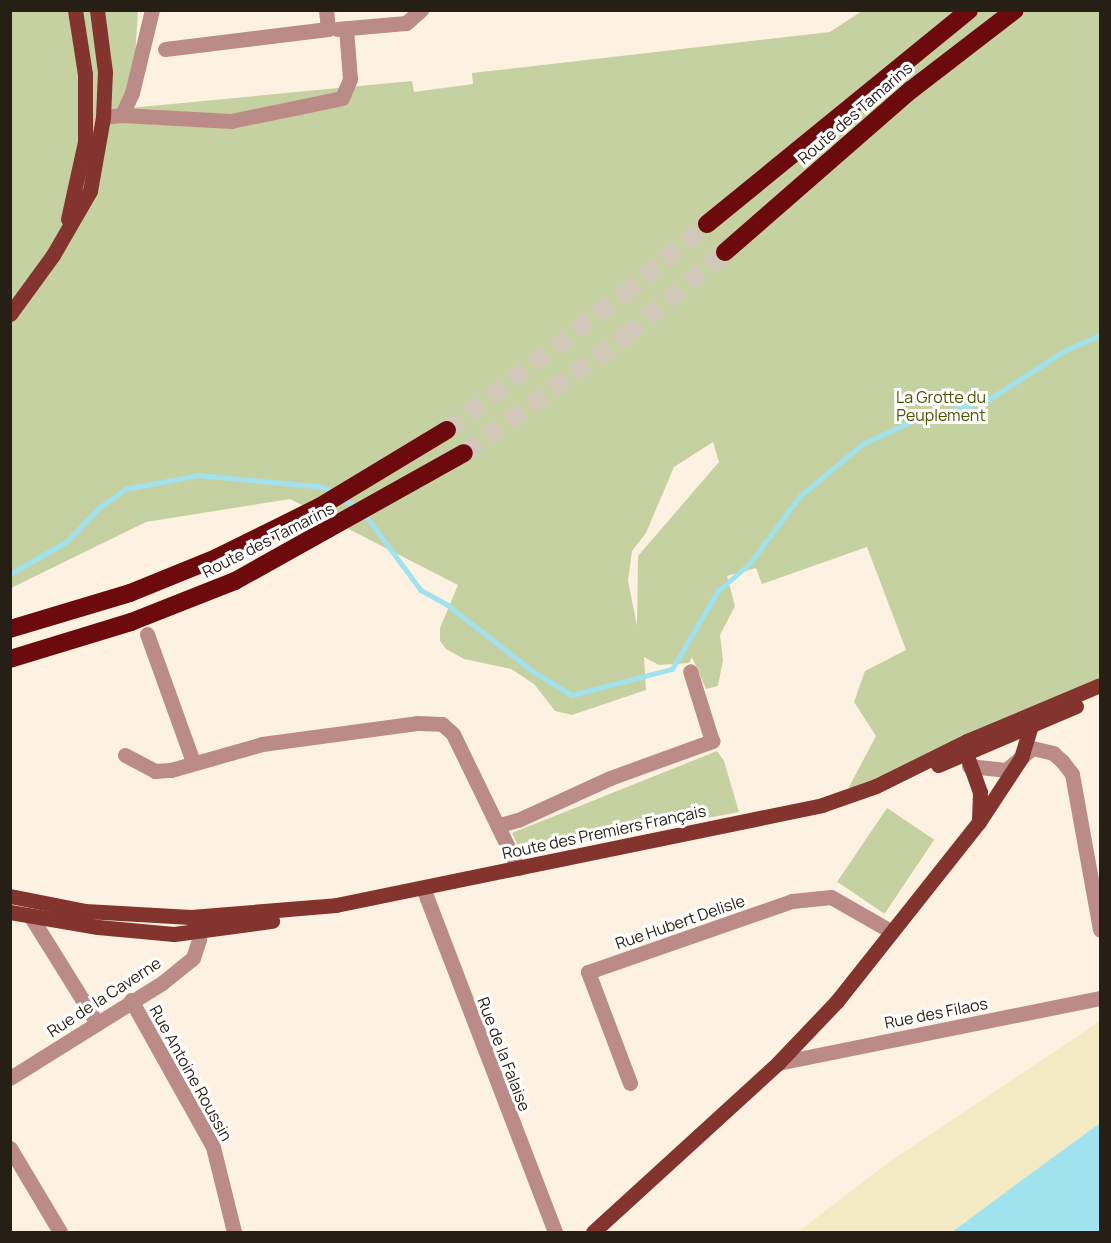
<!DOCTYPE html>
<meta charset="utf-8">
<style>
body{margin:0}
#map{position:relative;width:1111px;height:1243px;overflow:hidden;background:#fdf2e2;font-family:Manrope,sans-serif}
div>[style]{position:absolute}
.green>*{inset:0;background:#c6d1a2;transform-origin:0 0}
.sand>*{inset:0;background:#f4eac4}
.water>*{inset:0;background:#a0e3ef}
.stream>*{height:4.5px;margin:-2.25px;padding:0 2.25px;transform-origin:2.25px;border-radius:2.25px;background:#a0e3ef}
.highway-tunnel>*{height:18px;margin-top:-9px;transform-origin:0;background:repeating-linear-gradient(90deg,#d2c8b9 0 18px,transparent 0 27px)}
.minor>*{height:15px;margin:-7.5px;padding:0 7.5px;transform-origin:7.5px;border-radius:7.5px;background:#bb8c87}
.major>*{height:15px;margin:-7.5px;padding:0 7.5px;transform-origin:7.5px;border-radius:7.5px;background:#83342f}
.highway>*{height:18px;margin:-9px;padding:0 9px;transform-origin:9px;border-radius:9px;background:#6c0a0e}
span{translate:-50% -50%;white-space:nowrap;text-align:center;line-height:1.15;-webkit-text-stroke:6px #fff;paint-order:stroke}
.street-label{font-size:16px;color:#251f15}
.park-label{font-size:16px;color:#495500}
.frame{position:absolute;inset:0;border:12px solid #251f15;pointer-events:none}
</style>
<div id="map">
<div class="green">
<div style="clip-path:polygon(evenodd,11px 11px,138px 11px,134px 73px,119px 109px,412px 81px,414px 92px,473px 84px,472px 73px,830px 32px,862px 11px,1100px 11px,1100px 685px,855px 795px,849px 787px,876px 736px,854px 702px,865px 671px,906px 650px,867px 547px,762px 584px,756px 568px,727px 576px,735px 606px,720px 635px,723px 660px,718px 686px,706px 689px,692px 657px,689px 663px,659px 665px,644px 657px,646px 690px,572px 715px,555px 711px,534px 684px,511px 669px,464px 659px,446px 649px,440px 641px,440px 628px,458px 585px,290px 499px,146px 522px,11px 588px,11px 11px,713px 442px,719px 462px,638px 556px,637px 626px,628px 581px,632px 551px,646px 533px,674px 467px,713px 442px)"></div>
<div style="clip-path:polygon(717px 751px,724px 761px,739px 812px,521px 853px,512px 833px)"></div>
<div style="left:887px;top:808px;width:57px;height:89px;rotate:34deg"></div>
</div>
<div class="sand">
<div style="clip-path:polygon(1100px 1021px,1100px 1123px,952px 1232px,798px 1232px,885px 1165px)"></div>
</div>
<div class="water">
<div style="clip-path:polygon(1100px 1123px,1100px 1232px,952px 1232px,1014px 1186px)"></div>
</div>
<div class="stream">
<div style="left:342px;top:498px;width:19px;rotate:32deg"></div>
<div style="left:364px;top:513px;width:96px;rotate:53.5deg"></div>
<div style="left:421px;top:590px;width:31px;rotate:29deg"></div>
<div style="left:448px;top:605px;width:109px;rotate:37.9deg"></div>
<div style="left:534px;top:672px;width:44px;rotate:31.2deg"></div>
<div style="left:572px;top:695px;width:103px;rotate:-14.6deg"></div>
<div style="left:672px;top:669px;width:91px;rotate:-59.5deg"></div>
<div style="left:718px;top:591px;width:43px;rotate:-41.2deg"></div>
<div style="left:750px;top:563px;width:84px;rotate:-53.3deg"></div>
<div style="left:800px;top:496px;width:83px;rotate:-39.6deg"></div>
<div style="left:864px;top:443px;width:56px;rotate:-24.3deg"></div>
<div style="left:915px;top:420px;width:76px;rotate:-15.3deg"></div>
<div style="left:988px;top:400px;width:90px;rotate:-32.8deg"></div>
<div style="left:1064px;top:351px;width:39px;rotate:-24deg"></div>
<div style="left:10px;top:574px;width:64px;rotate:-29.7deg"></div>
<div style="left:66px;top:542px;width:49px;rotate:-45.8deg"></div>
<div style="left:100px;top:507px;width:32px;rotate:-35deg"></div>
<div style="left:126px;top:489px;width:74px;rotate:-10.9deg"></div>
<div style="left:199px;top:475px;width:125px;rotate:5.5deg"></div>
<div style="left:323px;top:487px;width:10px;rotate:29deg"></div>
</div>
<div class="highway-tunnel">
<div style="left:447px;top:430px;width:222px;rotate:-37.5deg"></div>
<div style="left:623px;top:295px;width:110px;rotate:-40.2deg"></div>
<div style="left:464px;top:453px;width:200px;rotate:-35.8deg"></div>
<div style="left:626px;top:336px;width:130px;rotate:-40.3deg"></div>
</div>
<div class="minor">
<div style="left:337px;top:29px;width:69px;rotate:-5deg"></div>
<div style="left:406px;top:23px;width:20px;rotate:-41deg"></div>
<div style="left:165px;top:49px;width:164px;rotate:-7deg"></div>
<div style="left:328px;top:29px;width:19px;rotate:-96deg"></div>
<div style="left:122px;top:115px;width:109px;rotate:3.2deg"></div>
<div style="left:231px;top:121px;width:113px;rotate:-11.7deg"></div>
<div style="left:342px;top:98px;width:21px;rotate:-67deg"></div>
<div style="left:350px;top:79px;width:51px;rotate:-94.5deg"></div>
<div style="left:103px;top:117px;width:19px;rotate:-6deg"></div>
<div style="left:122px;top:115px;width:24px;rotate:-66deg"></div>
<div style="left:132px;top:93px;width:85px;rotate:-76.5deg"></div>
<div style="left:147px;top:634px;width:136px;rotate:70.2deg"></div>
<div style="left:125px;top:755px;width:34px;rotate:28deg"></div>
<div style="left:155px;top:771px;width:16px;rotate:-4deg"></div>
<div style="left:171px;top:770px;width:95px;rotate:-15.9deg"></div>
<div style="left:262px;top:744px;width:156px;rotate:-7.7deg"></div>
<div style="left:417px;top:723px;width:25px;rotate:2deg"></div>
<div style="left:442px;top:724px;width:15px;rotate:42deg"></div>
<div style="left:453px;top:734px;width:149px;rotate:64.1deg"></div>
<div style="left:969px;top:766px;width:37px;rotate:6deg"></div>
<div style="left:1006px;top:770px;width:34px;rotate:-40deg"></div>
<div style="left:1032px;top:748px;width:22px;rotate:13deg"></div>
<div style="left:1053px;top:753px;width:12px;rotate:42deg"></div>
<div style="left:1062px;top:761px;width:16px;rotate:52deg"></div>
<div style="left:1072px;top:774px;width:158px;rotate:79.8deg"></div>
<div style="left:499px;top:825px;width:20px;rotate:-15deg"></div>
<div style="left:518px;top:820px;width:101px;rotate:-24.5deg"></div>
<div style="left:610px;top:778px;width:109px;rotate:-19.9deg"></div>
<div style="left:712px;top:741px;width:73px;rotate:-107.4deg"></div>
<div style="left:423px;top:888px;width:368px;rotate:69deg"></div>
<div style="left:31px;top:917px;width:125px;rotate:58.1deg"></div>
<div style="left:131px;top:1000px;width:168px;rotate:60.8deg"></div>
<div style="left:213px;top:1147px;width:88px;rotate:76.1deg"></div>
<div style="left:778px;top:1063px;width:328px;rotate:-11.4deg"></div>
<div style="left:10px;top:1078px;width:179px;rotate:-32deg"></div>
<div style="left:162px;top:983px;width:40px;rotate:-39deg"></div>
<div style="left:193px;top:958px;width:20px;rotate:-72deg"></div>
<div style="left:199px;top:939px;width:19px;rotate:-108deg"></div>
<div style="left:630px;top:1083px;width:119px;rotate:-110.7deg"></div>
<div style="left:588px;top:972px;width:216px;rotate:-19.2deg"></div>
<div style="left:792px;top:901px;width:39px;rotate:-6deg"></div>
<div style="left:831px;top:897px;width:70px;rotate:29.8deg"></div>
<div style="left:10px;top:1148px;width:98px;rotate:59.2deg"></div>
</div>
<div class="major">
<div style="left:68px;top:219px;width:79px;rotate:-77.6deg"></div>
<div style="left:85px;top:142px;width:68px;rotate:-90deg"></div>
<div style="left:85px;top:74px;width:65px;rotate:-98.9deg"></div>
<div style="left:10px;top:314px;width:73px;rotate:-53.9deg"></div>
<div style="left:53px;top:255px;width:74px;rotate:-60deg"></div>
<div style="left:90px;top:191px;width:75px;rotate:-80deg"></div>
<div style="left:103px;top:117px;width:45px;rotate:-87.5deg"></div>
<div style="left:105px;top:72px;width:63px;rotate:-97.4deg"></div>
<div style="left:967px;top:743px;width:10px;rotate:96deg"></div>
<div style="left:966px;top:753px;width:41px;rotate:70.3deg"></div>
<div style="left:980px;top:792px;width:30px;rotate:92deg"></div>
<div style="left:938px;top:765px;width:150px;rotate:-23.1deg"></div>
<div style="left:10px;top:896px;width:76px;rotate:11.3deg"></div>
<div style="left:85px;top:911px;width:106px;rotate:3.2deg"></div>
<div style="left:191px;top:917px;width:145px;rotate:-4.7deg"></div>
<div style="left:336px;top:905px;width:496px;rotate:-11.6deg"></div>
<div style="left:822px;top:805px;width:57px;rotate:-19.4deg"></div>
<div style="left:876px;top:786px;width:102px;rotate:-26.3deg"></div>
<div style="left:967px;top:741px;width:144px;rotate:-22.8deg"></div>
<div style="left:10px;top:912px;width:89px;rotate:9.7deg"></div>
<div style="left:98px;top:927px;width:76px;rotate:5.3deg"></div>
<div style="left:174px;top:934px;width:99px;rotate:-7.6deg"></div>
<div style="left:593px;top:1232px;width:251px;rotate:-42.4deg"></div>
<div style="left:778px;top:1063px;width:86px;rotate:-46.4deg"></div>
<div style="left:837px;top:1001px;width:228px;rotate:-51.6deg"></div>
<div style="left:979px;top:822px;width:77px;rotate:-56.7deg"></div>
<div style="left:1021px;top:758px;width:34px;rotate:-73deg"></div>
</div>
<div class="highway">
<div style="left:707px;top:224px;width:338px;rotate:-39.2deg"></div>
<div style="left:725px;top:252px;width:247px;rotate:-41.1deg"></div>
<div style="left:911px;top:90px;width:131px;rotate:-37.6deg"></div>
<div style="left:10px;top:629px;width:125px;rotate:-16.7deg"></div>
<div style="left:130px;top:593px;width:93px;rotate:-22.1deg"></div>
<div style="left:216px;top:558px;width:117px;rotate:-26.3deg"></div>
<div style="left:321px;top:506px;width:147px;rotate:-31.1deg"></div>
<div style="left:10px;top:659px;width:127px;rotate:-17deg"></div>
<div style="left:131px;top:622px;width:112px;rotate:-21.5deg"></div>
<div style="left:235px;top:581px;width:262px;rotate:-29.2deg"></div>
</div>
<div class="street-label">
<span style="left:855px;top:113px;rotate:-41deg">Route des Tamarins</span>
<span style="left:268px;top:540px;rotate:-27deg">Route des Tamarins</span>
<span style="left:604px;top:832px;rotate:-12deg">Route des Premiers Français</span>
<span style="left:680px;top:922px;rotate:-19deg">Rue Hubert Delisle</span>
<span style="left:104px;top:997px;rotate:-33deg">Rue de la Caverne</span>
<span style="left:936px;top:1013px;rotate:-11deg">Rue des Filaos</span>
<span style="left:504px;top:1054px;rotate:69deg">Rue de la Falaise</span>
<span style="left:191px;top:1073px;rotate:61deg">Rue Antoine Roussin</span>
</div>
<div class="park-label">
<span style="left:941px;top:406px">La Grotte du<br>Peuplement</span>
</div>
<div class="frame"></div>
</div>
